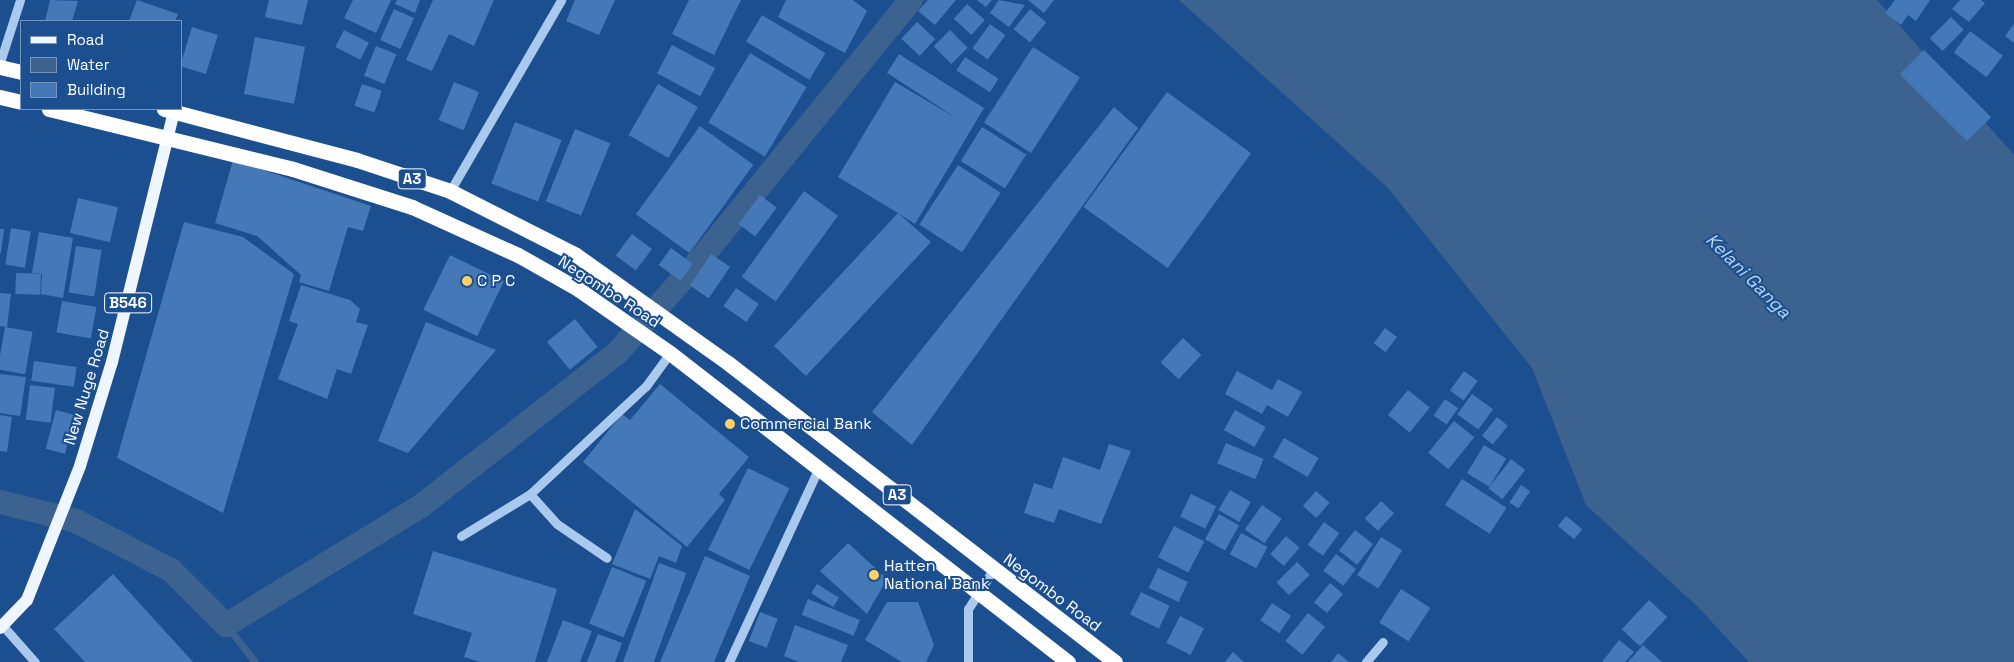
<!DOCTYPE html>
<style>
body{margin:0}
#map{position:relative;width:2014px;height:662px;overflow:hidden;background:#1b4f8f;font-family:"Space Grotesk",sans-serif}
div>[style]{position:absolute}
.water>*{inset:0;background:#3c6290}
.stream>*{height:7px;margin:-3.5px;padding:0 3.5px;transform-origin:3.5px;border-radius:3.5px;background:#3c6290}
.canal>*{height:24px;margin:-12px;padding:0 12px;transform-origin:12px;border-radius:12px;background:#3c6290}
.building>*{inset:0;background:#4478b7;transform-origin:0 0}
.minor>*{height:9px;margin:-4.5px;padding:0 4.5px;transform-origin:4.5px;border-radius:4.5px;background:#a9c9ee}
.major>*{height:12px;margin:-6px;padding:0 6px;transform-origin:6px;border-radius:6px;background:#f0f6ff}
.highway>*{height:15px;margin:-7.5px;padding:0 7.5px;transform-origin:7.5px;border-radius:7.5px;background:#fff}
.dots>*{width:14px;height:14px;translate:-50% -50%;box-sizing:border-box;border:2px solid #1b4f8f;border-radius:50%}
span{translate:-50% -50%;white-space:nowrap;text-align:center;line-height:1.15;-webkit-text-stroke:4px #1b4f8f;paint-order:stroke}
.shield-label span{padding:1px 4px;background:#1b4f8f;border:1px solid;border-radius:4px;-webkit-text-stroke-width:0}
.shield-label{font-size:15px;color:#fff;font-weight:700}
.poi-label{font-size:16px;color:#fff}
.left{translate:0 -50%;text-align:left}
.street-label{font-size:16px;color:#fff}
.water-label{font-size:18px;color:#b5d3f5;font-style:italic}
.legend{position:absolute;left:20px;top:20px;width:162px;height:90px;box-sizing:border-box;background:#1b4f8f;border:1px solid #7695bc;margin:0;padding:6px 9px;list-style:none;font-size:15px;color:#fff}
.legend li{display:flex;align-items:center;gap:10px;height:25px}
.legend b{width:25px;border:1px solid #7695bc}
</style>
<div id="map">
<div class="water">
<div style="clip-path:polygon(1179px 0,1877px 0,2014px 155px,2014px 662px,1749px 662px,1697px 606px,1586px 505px,1532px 368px,1388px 188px)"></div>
</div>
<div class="stream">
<div style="left:226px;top:625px;width:47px;rotate:51.9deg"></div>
</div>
<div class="canal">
<div style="left:0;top:502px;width:78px;rotate:14deg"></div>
<div style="left:76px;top:521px;width:107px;rotate:27.3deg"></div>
<div style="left:171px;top:570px;width:78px;rotate:45deg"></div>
<div style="left:226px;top:625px;width:228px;rotate:-31.4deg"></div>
<div style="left:421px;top:506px;width:250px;rotate:-38deg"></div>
<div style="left:618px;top:352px;width:127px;rotate:-48.5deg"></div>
<div style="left:702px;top:257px;width:331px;rotate:-50.9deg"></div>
</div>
<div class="building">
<div style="clip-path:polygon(50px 0,78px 1px,72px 21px,45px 21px)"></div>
<div style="clip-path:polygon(137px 0,178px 14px,175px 21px,129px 21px)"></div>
<div style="clip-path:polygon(269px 0,308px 0,302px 25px,265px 17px)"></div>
<div style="clip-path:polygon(353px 0,391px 0,376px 33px,344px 18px)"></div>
<div style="clip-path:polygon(397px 0,420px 0,415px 13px,395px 4px)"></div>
<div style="clip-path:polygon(433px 0,494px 0,474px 46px,449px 34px,432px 71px,406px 60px)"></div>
<div style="clip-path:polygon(575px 0,615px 0,599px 35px,566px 21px)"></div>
<div style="clip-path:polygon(689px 0,741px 0,714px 55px,672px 34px)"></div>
<div style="clip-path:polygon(786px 0,853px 0,867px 11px,845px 53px,778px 17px)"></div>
<div style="clip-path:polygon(928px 0,956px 0,935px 25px,918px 11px)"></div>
<div style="clip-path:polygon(977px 0,992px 0,986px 7px)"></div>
<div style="clip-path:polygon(999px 0,1025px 5px,1009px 27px,990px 13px)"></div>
<div style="clip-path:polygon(1028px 0,1054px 0,1044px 13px)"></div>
<div style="clip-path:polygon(1895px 0,1930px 0,1916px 21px,1908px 15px,1901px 25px,1885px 13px)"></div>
<div style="clip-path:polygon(1960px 0,1981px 0,1985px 3px,1969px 22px,1952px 9px)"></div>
<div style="left:967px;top:4px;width:24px;height:20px;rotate:42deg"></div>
<div style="left:394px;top:9px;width:22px;height:34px;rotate:24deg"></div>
<div style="left:1030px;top:9px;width:21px;height:26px;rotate:39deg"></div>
<div style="left:762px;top:15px;width:74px;height:31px;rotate:31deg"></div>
<div style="left:1951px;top:17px;width:18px;height:30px;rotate:45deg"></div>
<div style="left:917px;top:22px;width:25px;height:23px;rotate:43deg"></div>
<div style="left:990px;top:24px;width:19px;height:30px;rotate:36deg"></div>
<div style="clip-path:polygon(2014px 24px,2014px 43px,2005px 36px)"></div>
<div style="left:192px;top:27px;width:27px;height:41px;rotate:17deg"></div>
<div style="left:344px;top:30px;width:28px;height:19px;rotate:27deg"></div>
<div style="left:950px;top:30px;width:25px;height:23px;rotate:45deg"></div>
<div style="left:1970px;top:31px;width:41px;height:27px;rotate:37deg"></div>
<div style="left:255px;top:37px;width:51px;height:58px;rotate:11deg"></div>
<div style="left:672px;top:45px;width:49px;height:32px;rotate:28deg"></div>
<div style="left:376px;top:46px;width:22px;height:32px;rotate:22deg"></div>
<div style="left:1033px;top:47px;width:56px;height:90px;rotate:33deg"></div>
<div style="left:1924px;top:50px;width:95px;height:34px;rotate:45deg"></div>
<div style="left:750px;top:53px;width:66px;height:81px;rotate:31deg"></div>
<div style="clip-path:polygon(899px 54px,984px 108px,915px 224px,898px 213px,931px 242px,806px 376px,774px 346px,898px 213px,838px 177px,895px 82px,958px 119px,887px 73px)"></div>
<div style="left:965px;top:57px;width:40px;height:16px;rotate:33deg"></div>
<div style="left:454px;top:82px;width:27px;height:41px;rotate:22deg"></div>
<div style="left:362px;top:84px;width:21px;height:23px;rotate:19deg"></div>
<div style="left:658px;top:84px;width:46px;height:59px;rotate:30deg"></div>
<div style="left:1167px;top:92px;width:104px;height:142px;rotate:36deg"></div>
<div style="clip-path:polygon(1114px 107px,1138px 128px,912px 445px,872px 412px)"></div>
<div style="left:515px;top:122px;width:50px;height:66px;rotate:21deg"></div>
<div style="left:700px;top:126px;width:66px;height:109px;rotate:36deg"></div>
<div style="left:982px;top:127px;width:52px;height:40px;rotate:32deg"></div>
<div style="left:575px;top:129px;width:38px;height:78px;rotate:22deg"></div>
<div style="clip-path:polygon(233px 160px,371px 206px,363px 231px,348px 227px,329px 291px,299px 282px,301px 275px,257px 236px,215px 223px)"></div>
<div style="left:958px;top:165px;width:51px;height:71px;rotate:33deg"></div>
<div style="left:804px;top:191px;width:42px;height:106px;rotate:36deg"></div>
<div style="left:760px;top:195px;width:21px;height:36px;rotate:37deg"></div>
<div style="left:78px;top:198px;width:41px;height:36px;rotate:13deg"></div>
<div style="clip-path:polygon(184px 222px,243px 237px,294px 274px,223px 513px,117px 458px)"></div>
<div style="left:11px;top:228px;width:20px;height:37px;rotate:9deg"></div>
<div style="clip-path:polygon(0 229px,4px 229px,1px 253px,0 253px)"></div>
<div style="clip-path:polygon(39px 232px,73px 238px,63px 298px,41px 294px,42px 274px,32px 273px)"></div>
<div style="left:632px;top:234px;width:25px;height:27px;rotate:37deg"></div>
<div style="left:76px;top:246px;width:26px;height:47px;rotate:9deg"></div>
<div style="left:671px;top:248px;width:27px;height:21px;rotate:36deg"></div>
<div style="left:711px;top:254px;width:23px;height:38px;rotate:34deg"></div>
<div style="left:450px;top:255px;width:60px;height:61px;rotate:26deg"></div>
<div style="left:16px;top:273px;width:25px;height:21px;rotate:2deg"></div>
<div style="clip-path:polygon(301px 285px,350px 300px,360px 309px,356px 322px,368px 325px,351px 374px,337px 369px,327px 399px,278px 379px,298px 324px,289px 321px)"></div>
<div style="left:736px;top:288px;width:28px;height:22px;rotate:35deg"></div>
<div style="clip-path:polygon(0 293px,11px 294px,7px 327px,0 326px)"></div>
<div style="left:62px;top:301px;width:35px;height:32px;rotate:10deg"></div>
<div style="left:575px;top:319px;width:36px;height:36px;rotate:51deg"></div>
<div style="clip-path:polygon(426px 322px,496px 350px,408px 453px,378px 441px)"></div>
<div style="left:5px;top:327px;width:28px;height:43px;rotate:10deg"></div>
<div style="left:1385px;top:328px;width:15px;height:19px;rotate:37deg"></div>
<div style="left:1183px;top:338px;width:25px;height:33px;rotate:43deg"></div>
<div style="left:34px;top:361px;width:43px;height:20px;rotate:8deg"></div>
<div style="clip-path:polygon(1237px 371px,1272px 390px,1278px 379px,1302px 392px,1288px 417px,1267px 405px,1262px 414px,1225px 394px)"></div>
<div style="left:1464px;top:371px;width:17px;height:24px;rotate:36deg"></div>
<div style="clip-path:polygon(0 374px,26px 377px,20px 416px,0 413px)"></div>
<div style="clip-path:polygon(660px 384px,749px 457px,719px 494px,725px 500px,687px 547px,583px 462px,622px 414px,630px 420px)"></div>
<div style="left:30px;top:385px;width:25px;height:35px;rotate:7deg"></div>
<div style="left:1408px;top:390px;width:28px;height:32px;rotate:39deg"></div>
<div style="left:1472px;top:394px;width:26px;height:25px;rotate:36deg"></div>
<div style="left:1445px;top:399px;width:16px;height:20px;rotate:35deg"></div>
<div style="left:56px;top:410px;width:20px;height:40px;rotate:15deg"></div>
<div style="left:1235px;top:410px;width:35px;height:23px;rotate:29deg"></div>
<div style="clip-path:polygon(0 415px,12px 417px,7px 452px,0 451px)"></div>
<div style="left:1497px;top:417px;width:14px;height:24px;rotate:39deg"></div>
<div style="left:1454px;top:421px;width:26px;height:41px;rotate:39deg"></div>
<div style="left:1284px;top:438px;width:40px;height:22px;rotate:30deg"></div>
<div style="left:1226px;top:443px;width:41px;height:22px;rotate:23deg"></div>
<div style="clip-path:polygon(1109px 444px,1131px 451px,1101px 524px,1059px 509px,1054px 523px,1024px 513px,1034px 483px,1052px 489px,1063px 457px,1100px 470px)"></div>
<div style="left:1484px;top:445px;width:26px;height:33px;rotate:31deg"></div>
<div style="left:1511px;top:459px;width:18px;height:37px;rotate:38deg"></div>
<div style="left:748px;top:468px;width:46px;height:91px;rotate:26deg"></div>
<div style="left:1462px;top:479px;width:53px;height:31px;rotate:33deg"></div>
<div style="left:1521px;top:485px;width:11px;height:21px;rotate:34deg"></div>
<div style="left:1230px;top:490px;width:24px;height:23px;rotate:30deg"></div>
<div style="left:1316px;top:491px;width:18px;height:20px;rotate:41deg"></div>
<div style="left:1191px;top:494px;width:28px;height:25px;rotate:26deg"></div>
<div style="left:1381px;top:501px;width:18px;height:24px;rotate:43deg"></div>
<div style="left:1262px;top:505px;width:24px;height:30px;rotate:35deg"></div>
<div style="clip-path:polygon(635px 509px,682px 546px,676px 563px,659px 556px,650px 579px,612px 564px)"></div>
<div style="left:1219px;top:514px;width:23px;height:29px;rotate:29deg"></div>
<div style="left:1566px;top:516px;width:21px;height:13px;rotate:39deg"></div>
<div style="left:1324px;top:522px;width:19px;height:28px;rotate:36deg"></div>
<div style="left:1174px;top:526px;width:34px;height:35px;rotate:27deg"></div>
<div style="left:1355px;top:530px;width:23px;height:26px;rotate:38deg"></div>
<div style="left:1241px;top:533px;width:30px;height:24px;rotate:28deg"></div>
<div style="left:1286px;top:536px;width:18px;height:24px;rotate:41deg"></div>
<div style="left:1381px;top:537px;width:25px;height:45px;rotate:32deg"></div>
<div style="clip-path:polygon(848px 543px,887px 579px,867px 614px,820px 571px)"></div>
<div style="clip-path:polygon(433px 551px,557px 589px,535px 662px,480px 662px,464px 657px,472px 633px,413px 614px)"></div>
<div style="left:1336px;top:554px;width:25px;height:21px;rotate:37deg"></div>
<div style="clip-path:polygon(705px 556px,750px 576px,714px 662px,660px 662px)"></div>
<div style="left:1297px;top:562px;width:18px;height:29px;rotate:45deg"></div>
<div style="left:659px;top:563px;width:29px;height:106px;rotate:20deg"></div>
<div style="left:612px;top:567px;width:37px;height:61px;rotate:22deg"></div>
<div style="left:1158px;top:568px;width:33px;height:22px;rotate:25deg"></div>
<div style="clip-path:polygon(113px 574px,193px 662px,85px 662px,54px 629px)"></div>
<div style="left:1330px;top:583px;width:17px;height:25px;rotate:40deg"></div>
<div style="left:817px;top:584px;width:26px;height:11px;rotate:32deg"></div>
<div style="left:1401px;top:589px;width:35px;height:40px;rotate:33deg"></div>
<div style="left:1141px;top:592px;width:32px;height:25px;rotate:26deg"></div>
<div style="left:808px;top:599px;width:56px;height:17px;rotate:22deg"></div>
<div style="left:1649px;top:600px;width:25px;height:40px;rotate:43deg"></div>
<div style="clip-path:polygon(887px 602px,918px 602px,934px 645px,926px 662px,902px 662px,865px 640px)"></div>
<div style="left:1272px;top:603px;width:23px;height:21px;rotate:34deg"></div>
<div style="left:760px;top:612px;width:19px;height:31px;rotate:21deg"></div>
<div style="left:1308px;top:613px;width:22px;height:36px;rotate:39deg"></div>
<div style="left:1180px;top:616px;width:27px;height:30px;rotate:27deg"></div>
<div style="clip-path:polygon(563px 620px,592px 631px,580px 662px,547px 662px)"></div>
<div style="clip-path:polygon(795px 625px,848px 645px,841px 662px,799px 662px,784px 656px)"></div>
<div style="clip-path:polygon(598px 634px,622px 643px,615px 662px,587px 662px)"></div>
<div style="clip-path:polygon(1619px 640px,1634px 652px,1625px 662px,1602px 662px)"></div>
<div style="clip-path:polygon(1643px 645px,1662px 662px,1628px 662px)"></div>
<div style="clip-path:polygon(1233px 652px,1244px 662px,1225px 662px)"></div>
<div style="clip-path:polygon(1338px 653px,1349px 662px,1331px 662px)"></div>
</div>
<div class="minor">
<div style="left:0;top:62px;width:65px;rotate:-72.1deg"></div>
<div style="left:450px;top:191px;width:221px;rotate:-59.8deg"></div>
<div style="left:530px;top:494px;width:40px;rotate:48deg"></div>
<div style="left:557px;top:524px;width:60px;rotate:34.2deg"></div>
<div style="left:461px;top:536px;width:81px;rotate:-31.3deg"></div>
<div style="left:530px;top:494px;width:158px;rotate:-43deg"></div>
<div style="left:646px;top:386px;width:41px;rotate:-54deg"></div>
<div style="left:3px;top:626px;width:48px;rotate:48.4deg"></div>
<div style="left:729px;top:662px;width:215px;rotate:-65.2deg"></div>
<div style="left:968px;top:662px;width:53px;rotate:-90deg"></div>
<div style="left:968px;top:609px;width:46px;rotate:-57.3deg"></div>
<div style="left:1366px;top:662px;width:26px;rotate:-50deg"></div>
</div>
<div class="major">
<div style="left:0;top:628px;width:39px;rotate:-46deg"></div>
<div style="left:27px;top:600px;width:144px;rotate:-68.4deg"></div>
<div style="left:80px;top:466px;width:109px;rotate:-72.9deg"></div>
<div style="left:112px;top:362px;width:259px;rotate:-76.1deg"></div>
</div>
<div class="highway">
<div style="left:0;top:67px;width:22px;rotate:13deg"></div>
<div style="left:0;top:97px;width:22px;rotate:13deg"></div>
<div style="left:49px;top:109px;width:251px;rotate:13.8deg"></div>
<div style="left:293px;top:169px;width:125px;rotate:17.7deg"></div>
<div style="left:412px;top:207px;width:116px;rotate:24.4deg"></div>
<div style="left:518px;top:255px;width:69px;rotate:29.5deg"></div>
<div style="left:578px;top:289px;width:112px;rotate:34.8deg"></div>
<div style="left:670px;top:353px;width:504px;rotate:37.83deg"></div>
<div style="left:164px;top:109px;width:200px;rotate:14.8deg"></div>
<div style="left:357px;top:160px;width:98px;rotate:18.4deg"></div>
<div style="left:450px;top:191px;width:141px;rotate:26.9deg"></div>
<div style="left:576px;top:255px;width:186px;rotate:35.4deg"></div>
<div style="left:728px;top:363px;width:489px;rotate:37.7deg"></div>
</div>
<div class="dots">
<div style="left:467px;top:281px;background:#ffd166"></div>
<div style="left:730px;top:424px;background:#ffd166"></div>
<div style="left:874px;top:575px;background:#ffd166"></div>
</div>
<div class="shield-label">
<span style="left:412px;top:179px">A3</span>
<span style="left:128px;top:303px">B546</span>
<span style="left:897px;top:495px">A3</span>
</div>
<div class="poi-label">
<span class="left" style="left:477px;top:281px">C P C</span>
<span class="left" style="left:740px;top:424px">Commercial Bank</span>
<span class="left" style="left:884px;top:575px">Hatten<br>National Bank</span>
</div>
<div class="street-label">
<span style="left:609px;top:292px;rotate:33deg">Negombo Road</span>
<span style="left:87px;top:387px;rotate:-73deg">New Nuge Road</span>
<span style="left:1052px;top:593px;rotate:37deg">Negombo Road</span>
</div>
<div class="water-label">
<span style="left:1748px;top:276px;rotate:45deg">Kelani Ganga</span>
</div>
<ul class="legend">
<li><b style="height:6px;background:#f0f6ff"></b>Road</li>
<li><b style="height:14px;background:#3c6290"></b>Water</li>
<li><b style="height:14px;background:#4478b7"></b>Building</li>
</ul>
</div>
